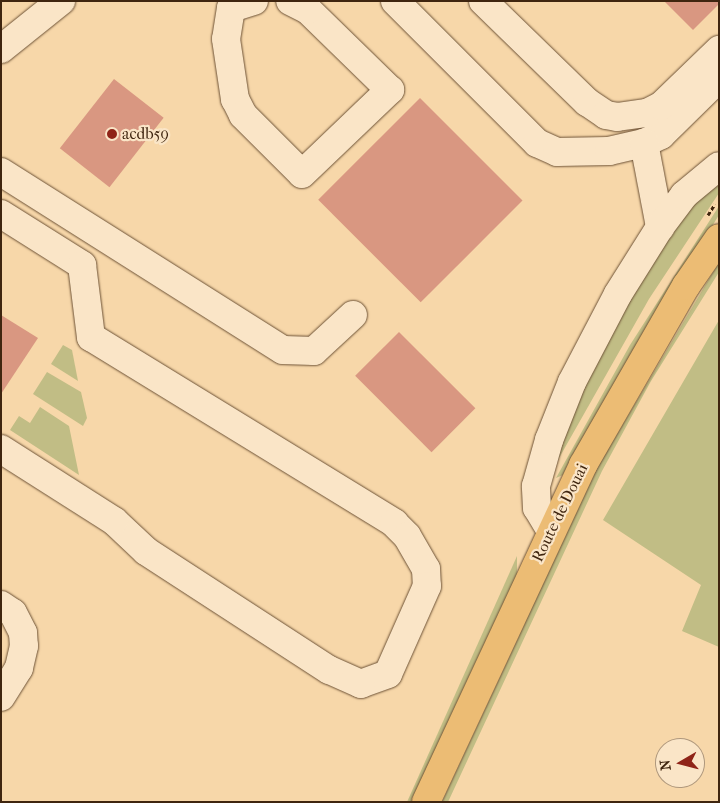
<!DOCTYPE html>
<style>
body{margin:0}
#map{position:relative;width:720px;height:803px;overflow:hidden;background:#f7d7a9;font-family:"IM FELL French Canon",serif}
div>[style]{position:absolute}
.green>*{inset:0;background:#c1bd85}
.building>*{inset:0;background:#d99781;transform-origin:0 0}
.path>*{height:3px;margin-top:-1.5px;transform-origin:0;background:repeating-linear-gradient(90deg,#3f250f 0 4px,transparent 0 6.5px)}
.roads{filter:drop-shadow(0 0 1px #6d5236) drop-shadow(0 0 1px #6d5236)}
.minor>*{height:28px;margin:-14px;padding:0 14px;transform-origin:14px;border-radius:14px;background:#fae5c7}
.major>*{height:28px;margin:-14px;padding:0 14px;transform-origin:14px;border-radius:14px;background:#ecbc74}
.dots>*{width:14px;height:14px;translate:-50% -50%;box-sizing:border-box;border:2px solid #fae5c7;border-radius:50%}
span{translate:-50% -50%;white-space:nowrap;text-align:center;line-height:1.15;-webkit-text-stroke:4.5px #fae5c7;paint-order:stroke}
.poi-label{font-size:16px;color:#3f250f}
.left{translate:0 -50%;text-align:left}
.street-label{font-size:16px;color:#3f250f}
.frame{position:absolute;inset:0;border:2px solid #3f250f;pointer-events:none}
.north{position:absolute;left:655px;top:738px;width:50px;height:50px;box-sizing:border-box;background:#fae5c7;border:1px solid #af987d;border-radius:50%;rotate:262deg;font-size:14px;font-weight:700;line-height:20px;text-align:center;color:#3f250f}
.north::after{content:'';display:block;margin:auto;width:18px;height:22px;background:#8f2418;clip-path:polygon(50% 0,100% 100%,50% 72%,0 100%)}
</style>
<div id="map">
<div class="green">
<div style="clip-path:polygon(719px 178px,719px 193px,649px 299px,550px 474px,570px 414px,649px 264px,702px 192px)"></div>
<div style="clip-path:polygon(719px 206px,719px 215px,611px 389px,563px 475px,556px 478px,630px 345px)"></div>
<div style="clip-path:polygon(719px 262px,719px 272px,651px 381px,602px 471px,448px 802px,442px 802px,597px 468px)"></div>
<div style="clip-path:polygon(719px 320px,719px 647px,682px 631px,701px 585px,603px 520px)"></div>
<div style="clip-path:polygon(63px 345px,72px 350px,78px 381px,51px 364px)"></div>
<div style="clip-path:polygon(47px 372px,81px 392px,87px 418px,83px 426px,33px 394px)"></div>
<div style="clip-path:polygon(40px 407px,69px 426px,79px 475px,10px 430px,19px 416px,30px 423px)"></div>
<div style="clip-path:polygon(517px 556px,517px 576px,412px 802px,407px 802px)"></div>
</div>
<div class="building">
<div style="clip-path:polygon(664px 1px,719px 1px,719px 4px,693px 30px)"></div>
<div style="left:114px;top:79px;width:63px;height:88px;rotate:38deg"></div>
<div style="left:420px;top:98px;width:145px;height:144px;rotate:45deg"></div>
<div style="clip-path:polygon(1px 315px,38px 338px,1px 394px)"></div>
<div style="left:399px;top:332px;width:108px;height:62px;rotate:45deg"></div>
</div>
<div class="path">
<div style="left:708px;top:215px;width:13px;rotate:-58deg"></div>
</div>
<div class="roads">
<div class="minor">
<div style="left:395px;top:1px;width:201px;rotate:45deg"></div>
<div style="left:537px;top:143px;width:22px;rotate:24deg"></div>
<div style="left:557px;top:152px;width:52px;rotate:-1.1deg"></div>
<div style="left:609px;top:151px;width:36px;rotate:-13deg"></div>
<div style="left:644px;top:143px;width:19px;rotate:-25deg"></div>
<div style="left:661px;top:135px;width:81px;rotate:-44.5deg"></div>
<div style="left:483px;top:1px;width:145px;rotate:44.2deg"></div>
<div style="left:587px;top:102px;width:23px;rotate:34deg"></div>
<div style="left:606px;top:115px;width:11px;rotate:10deg"></div>
<div style="left:617px;top:117px;width:30px;rotate:-8deg"></div>
<div style="left:647px;top:113px;width:16px;rotate:-27deg"></div>
<div style="left:661px;top:106px;width:81px;rotate:-44deg"></div>
<div style="left:231px;top:8px;width:31px;rotate:99deg"></div>
<div style="left:226px;top:39px;width:61px;rotate:81.5deg"></div>
<div style="left:235px;top:99px;width:18px;rotate:63deg"></div>
<div style="left:243px;top:115px;width:83px;rotate:45deg"></div>
<div style="left:302px;top:174px;width:122px;rotate:-43.7deg"></div>
<div style="left:390px;top:90px;width:115px;rotate:-135.7deg"></div>
<div style="left:308px;top:10px;width:20px;rotate:-153deg"></div>
<div style="left:231px;top:8px;width:24px;rotate:-17deg"></div>
<div style="left:1px;top:49px;width:77px;rotate:-38.7deg"></div>
<div style="left:644px;top:143px;width:86px;rotate:79.2deg"></div>
<div style="left:1px;top:172px;width:333px;rotate:32.3deg"></div>
<div style="left:283px;top:350px;width:31px;rotate:2deg"></div>
<div style="left:314px;top:351px;width:53px;rotate:-42.7deg"></div>
<div style="left:1px;top:214px;width:96px;rotate:32.2deg"></div>
<div style="left:82px;top:265px;width:73px;rotate:82.9deg"></div>
<div style="left:91px;top:337px;width:356px;rotate:31.5deg"></div>
<div style="left:394px;top:523px;width:18px;rotate:45deg"></div>
<div style="left:407px;top:536px;width:38px;rotate:60deg"></div>
<div style="left:426px;top:569px;width:17px;rotate:87deg"></div>
<div style="left:427px;top:586px;width:96px;rotate:113.9deg"></div>
<div style="left:388px;top:674px;width:29px;rotate:160deg"></div>
<div style="left:361px;top:684px;width:35px;rotate:-156deg"></div>
<div style="left:329px;top:670px;width:218px;rotate:-147deg"></div>
<div style="left:146px;top:551px;width:44px;rotate:-136.8deg"></div>
<div style="left:114px;top:521px;width:134px;rotate:-147.5deg"></div>
<div style="left:551px;top:531px;width:27px;rotate:-121deg"></div>
<div style="left:537px;top:508px;width:22px;rotate:-93deg"></div>
<div style="left:536px;top:486px;width:48px;rotate:-74.2deg"></div>
<div style="left:549px;top:440px;width:62px;rotate:-68.4deg"></div>
<div style="left:572px;top:382px;width:99px;rotate:-62.4deg"></div>
<div style="left:618px;top:294px;width:79px;rotate:-57.9deg"></div>
<div style="left:660px;top:227px;width:40px;rotate:-53deg"></div>
<div style="left:684px;top:195px;width:45px;rotate:-39.6deg"></div>
<div style="left:1px;top:605px;width:14px;rotate:34deg"></div>
<div style="left:13px;top:613px;width:22px;rotate:63deg"></div>
<div style="left:23px;top:633px;width:13px;rotate:86deg"></div>
<div style="left:24px;top:646px;width:23px;rotate:103deg"></div>
<div style="left:19px;top:668px;width:34px;rotate:122deg"></div>
</div>
<div class="major">
<div style="left:426px;top:802px;width:372px;rotate:-65deg"></div>
<div style="left:583px;top:465px;width:207px;rotate:-60.1deg"></div>
<div style="left:686px;top:286px;width:58px;rotate:-55.5deg"></div>
</div>
</div>
<div class="dots">
<div style="left:112px;top:134px;background:#8f2418"></div>
</div>
<div class="poi-label">
<span class="left" style="left:122px;top:134px">acdb59</span>
</div>
<div class="street-label">
<span style="left:560px;top:513px;rotate:-64deg">Route de Douai</span>
</div>
<div class="frame"></div>
<div class="north">N</div>
</div>
